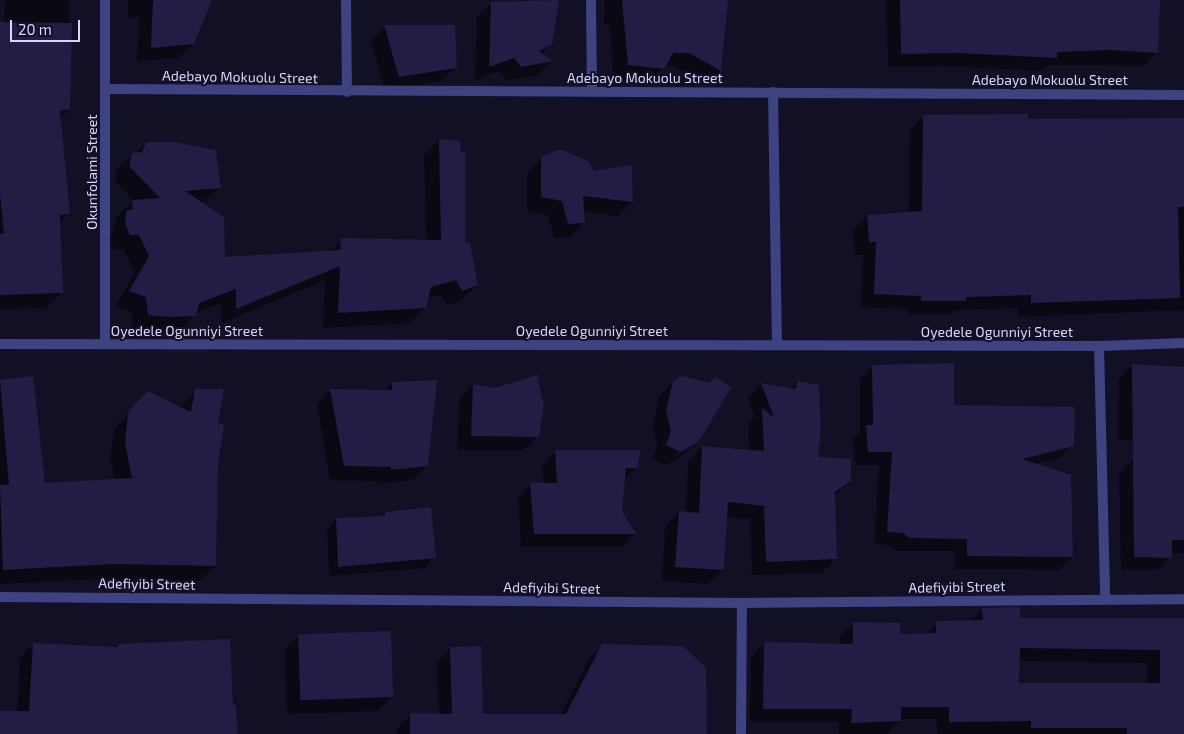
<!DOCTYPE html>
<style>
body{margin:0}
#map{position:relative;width:1184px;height:734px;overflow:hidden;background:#111024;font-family:"Exo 2",sans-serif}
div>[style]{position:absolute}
.shadow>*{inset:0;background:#0007}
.building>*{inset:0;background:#211d44;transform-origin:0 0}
.street>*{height:10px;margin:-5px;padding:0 5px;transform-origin:5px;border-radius:5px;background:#3d4281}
span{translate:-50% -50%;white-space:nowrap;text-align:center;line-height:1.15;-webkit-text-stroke:4px #111024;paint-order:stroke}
.street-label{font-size:14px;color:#d5d5fd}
.scale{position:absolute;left:10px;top:20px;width:70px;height:22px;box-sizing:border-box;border:2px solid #d5d5fd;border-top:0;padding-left:6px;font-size:15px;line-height:18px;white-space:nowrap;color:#d5d5fd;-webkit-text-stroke:4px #111024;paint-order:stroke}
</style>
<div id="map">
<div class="shadow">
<div style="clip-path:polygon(6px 0,70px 0,69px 109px,59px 118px,69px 214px,60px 223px,62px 292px,46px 308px,0 309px,0 23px,4px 23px)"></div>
<div style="clip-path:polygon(128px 0,211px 0,193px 44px,179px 58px,137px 61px,139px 18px,128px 18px)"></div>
<div style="clip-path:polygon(605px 0,726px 0,720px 70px,706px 84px,674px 66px,664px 66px,648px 82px,614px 79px,609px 24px,604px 24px)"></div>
<div style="clip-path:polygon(886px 0,1157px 0,1157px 52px,1144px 66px,1048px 65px,1042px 71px,942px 66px,888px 67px)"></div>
<div style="clip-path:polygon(492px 3px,551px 43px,541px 54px,551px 62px,537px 75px,506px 80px,499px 71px,475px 80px,477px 17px)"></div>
<div style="clip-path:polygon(385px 27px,456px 67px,441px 81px,385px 91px,371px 41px)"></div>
<div style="clip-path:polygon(924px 116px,1026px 120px,1184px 119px,1184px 314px,1182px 310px,1018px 317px,1018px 308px,955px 310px,951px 314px,908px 314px,908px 309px,861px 307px,863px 255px,855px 255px,853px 230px,867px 216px,909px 213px,910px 130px)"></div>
<div style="clip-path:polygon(439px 140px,477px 285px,461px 300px,447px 306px,440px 295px,427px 298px,425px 307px,410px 323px,323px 328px,325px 280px,222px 323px,221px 303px,196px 313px,180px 331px,133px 329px,131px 312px,115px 307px,135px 272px,124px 250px,115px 250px,110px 240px,117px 216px,133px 200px,115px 181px,117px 169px,146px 143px,220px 188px,201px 203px,224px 259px,329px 252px,341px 240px,426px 241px,424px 155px)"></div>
<div style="clip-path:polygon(542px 158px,593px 172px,630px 166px,632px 202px,617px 216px,583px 211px,584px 222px,570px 237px,554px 238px,548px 215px,527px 211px,527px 173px)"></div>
<div style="clip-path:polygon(1133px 365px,1184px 368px,1184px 439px,1118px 440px,1119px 378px)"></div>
<div style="clip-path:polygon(873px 366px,953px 406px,1073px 445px,1060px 458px,1036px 464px,1072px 557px,1059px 570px,954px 569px,955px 551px,897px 551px,889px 545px,874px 544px,879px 465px,855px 465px,853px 439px,860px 432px,860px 379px)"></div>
<div style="clip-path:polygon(32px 377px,44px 484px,115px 481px,110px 459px,114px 429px,133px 408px,180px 408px,196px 390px,217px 424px,215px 566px,200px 581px,97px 579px,0 584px,0 381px)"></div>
<div style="clip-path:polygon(evenodd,674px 382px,698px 440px,683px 455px,666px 465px,652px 459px,657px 447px,653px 425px,659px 396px,674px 382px,691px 444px,691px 447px,676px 456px,675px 454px,691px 444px)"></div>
<div style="clip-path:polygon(797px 382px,816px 458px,850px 481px,834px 496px,836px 559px,822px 573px,752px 575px,750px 519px,726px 517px,723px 569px,708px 584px,662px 581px,665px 527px,679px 512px,686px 513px,688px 462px,702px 447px,750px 451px,748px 424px,755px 416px,748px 398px,762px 384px,790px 389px)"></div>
<div style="clip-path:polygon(393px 383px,427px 465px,413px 480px,378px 484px,378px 481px,330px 480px,317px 404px,331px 390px,385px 391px)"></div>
<div style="clip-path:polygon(473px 385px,538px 436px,523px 451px,457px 450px,459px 399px)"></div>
<div style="clip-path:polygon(555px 452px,636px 468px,623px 481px,621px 511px,635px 534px,622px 547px,521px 547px,518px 497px,531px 484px,544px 484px,542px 465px)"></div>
<div style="clip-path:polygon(1132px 461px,1184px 461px,1184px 553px,1170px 553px,1170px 557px,1157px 570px,1121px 570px,1119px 474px)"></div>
<div style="clip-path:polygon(385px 513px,434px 558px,425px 568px,329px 576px,327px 529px,336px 519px,380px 518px)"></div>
<div style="clip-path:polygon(evenodd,983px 609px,1019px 620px,1184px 620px,1184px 734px,937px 734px,936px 719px,900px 719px,887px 734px,839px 734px,839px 722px,750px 722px,751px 657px,764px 643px,840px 645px,840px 636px,854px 623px,899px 635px,925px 634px,937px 623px,970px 622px,983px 609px,1018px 661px,1147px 663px,1147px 684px,1018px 684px,1018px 661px)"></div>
<div style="clip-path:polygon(299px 635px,392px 697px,378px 711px,287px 714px,285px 649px)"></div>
<div style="clip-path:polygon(33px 644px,115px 648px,119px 645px,231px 707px,236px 734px,0 734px,0 712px,17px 712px,20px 658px)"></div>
<div style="clip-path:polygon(603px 645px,706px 734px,397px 734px,397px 728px,411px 715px,439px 715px,437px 662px,451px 648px,482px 716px,560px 715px,589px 659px)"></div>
</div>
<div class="building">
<div style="clip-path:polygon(153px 0,212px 0,194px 44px,151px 48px)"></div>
<div style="clip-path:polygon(559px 0,552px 44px,539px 51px,553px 61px,521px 67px,514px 58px,489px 67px,491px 2px)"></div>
<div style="clip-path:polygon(622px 0,728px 0,721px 71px,689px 53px,673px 53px,664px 69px,628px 65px)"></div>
<div style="clip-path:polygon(900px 0,1160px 0,1158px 53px,1109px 50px,1057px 52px,1057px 58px,956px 53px,901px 54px)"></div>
<div style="clip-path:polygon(0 22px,72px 23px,70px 109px,60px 111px,70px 214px,60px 215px,63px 293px,0 295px,0 234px,4px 234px,0 194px)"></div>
<div style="clip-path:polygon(384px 25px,455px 25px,457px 68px,399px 77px)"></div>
<div style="clip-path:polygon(1028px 114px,1028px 119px,1184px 118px,1184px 207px,1178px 207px,1180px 298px,1031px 303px,1031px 295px,966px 297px,966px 301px,921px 301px,921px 296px,874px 294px,876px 242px,869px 242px,867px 215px,922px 211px,923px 115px)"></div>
<div style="clip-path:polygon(439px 139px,460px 141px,461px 152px,465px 152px,465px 242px,470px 243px,478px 285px,462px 291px,456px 280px,431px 287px,426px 308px,338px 313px,340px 266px,236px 309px,236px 289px,199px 303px,196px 316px,168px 317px,148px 315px,146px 297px,129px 291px,149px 256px,139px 235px,130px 235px,125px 224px,126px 211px,133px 209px,132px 200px,160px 198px,129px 166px,132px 153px,142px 152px,146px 142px,175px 142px,216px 150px,221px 188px,185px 191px,224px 217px,225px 257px,340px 250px,341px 238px,441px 240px)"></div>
<div style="clip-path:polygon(560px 149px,588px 161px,594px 171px,632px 165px,633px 202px,583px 196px,585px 223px,568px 224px,562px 201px,541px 197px,541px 157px)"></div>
<div style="clip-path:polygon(954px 363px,954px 405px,1075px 407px,1074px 446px,1022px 459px,1071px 475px,1073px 557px,967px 556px,967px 539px,910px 538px,903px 533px,887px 532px,892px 452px,868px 452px,866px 425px,873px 425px,872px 365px)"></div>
<div style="clip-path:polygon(1132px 364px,1184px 367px,1184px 540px,1172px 540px,1172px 558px,1134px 557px)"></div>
<div style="clip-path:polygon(537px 375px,544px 406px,539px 437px,471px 436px,473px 384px,495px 388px)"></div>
<div style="clip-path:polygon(33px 376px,45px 483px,132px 478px,125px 443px,128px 412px,148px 391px,191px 412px,195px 389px,224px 389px,218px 423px,224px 425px,218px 465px,216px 566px,113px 564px,3px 570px,0 485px,9px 485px,0 380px)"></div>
<div style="clip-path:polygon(682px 376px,709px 383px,716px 377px,731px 388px,699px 441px,681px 452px,666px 445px,671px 431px,666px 410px,673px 381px)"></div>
<div style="clip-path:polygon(437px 380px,428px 466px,391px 470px,391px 467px,344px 466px,330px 389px,392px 390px,392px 382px)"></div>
<div style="clip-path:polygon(797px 381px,819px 385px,821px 426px,818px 457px,851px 459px,851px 481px,835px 492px,837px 559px,766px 562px,764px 506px,728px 502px,724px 570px,675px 567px,679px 511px,699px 513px,702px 446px,764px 451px,762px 408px,774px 417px,761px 383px,796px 389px)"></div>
<div style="clip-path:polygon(555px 450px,641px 450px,637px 468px,626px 468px,622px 511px,636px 534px,534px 534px,530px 483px,557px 483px)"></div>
<div style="clip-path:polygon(431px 507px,436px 558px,338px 567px,336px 518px,385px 516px,385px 512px)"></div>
<div style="clip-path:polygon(evenodd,1020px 607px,1020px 618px,1184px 618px,1184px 734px,1127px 734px,1127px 728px,1031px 728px,1031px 721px,949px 722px,949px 707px,901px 707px,901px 721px,851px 723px,852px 709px,763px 709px,764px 642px,853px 644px,853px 622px,900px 623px,900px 634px,936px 633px,936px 621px,983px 620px,982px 608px,1020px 607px,1020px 648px,1160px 650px,1160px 683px,1019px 683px,1020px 648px)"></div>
<div style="left:391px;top:631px;width:66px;height:93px;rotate:88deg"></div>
<div style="clip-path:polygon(230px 639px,233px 705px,236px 705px,238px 734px,0 734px,0 711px,29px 711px,33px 643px,118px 647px,118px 644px)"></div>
<div style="clip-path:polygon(602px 644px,683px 646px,706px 668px,707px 734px,410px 734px,410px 713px,452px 714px,450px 647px,481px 646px,483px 714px,566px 714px)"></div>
</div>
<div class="street">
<div style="left:346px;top:0;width:92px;rotate:89.4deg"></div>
<div style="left:591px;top:0;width:92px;rotate:89.4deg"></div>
<div style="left:106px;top:89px;width:1078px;rotate:0.32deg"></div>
<div style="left:773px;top:92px;width:253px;rotate:89.1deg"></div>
<div style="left:0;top:344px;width:1099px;rotate:0.1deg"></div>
<div style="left:1099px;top:346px;width:85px;rotate:-2deg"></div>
<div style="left:105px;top:344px;width:344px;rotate:-90deg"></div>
<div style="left:1099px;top:346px;width:252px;rotate:88.6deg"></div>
<div style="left:0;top:597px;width:742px;rotate:0.46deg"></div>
<div style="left:742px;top:603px;width:442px;rotate:-0.5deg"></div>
<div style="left:741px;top:734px;width:131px;rotate:-89.6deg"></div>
</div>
<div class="street-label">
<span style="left:240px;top:77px;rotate:1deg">Adebayo Mokuolu Street</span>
<span style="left:645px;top:78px">Adebayo Mokuolu Street</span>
<span style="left:1050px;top:80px">Adebayo Mokuolu Street</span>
<span style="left:92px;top:172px;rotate:-90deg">Okunfolami Street</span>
<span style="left:187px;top:331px">Oyedele Ogunniyi Street</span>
<span style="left:592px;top:331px">Oyedele Ogunniyi Street</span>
<span style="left:997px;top:332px">Oyedele Ogunniyi Street</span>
<span style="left:147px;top:584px;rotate:1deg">Adefiyibi Street</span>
<span style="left:957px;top:587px;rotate:-1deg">Adefiyibi Street</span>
<span style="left:552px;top:588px;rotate:1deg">Adefiyibi Street</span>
</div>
<div class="scale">20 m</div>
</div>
